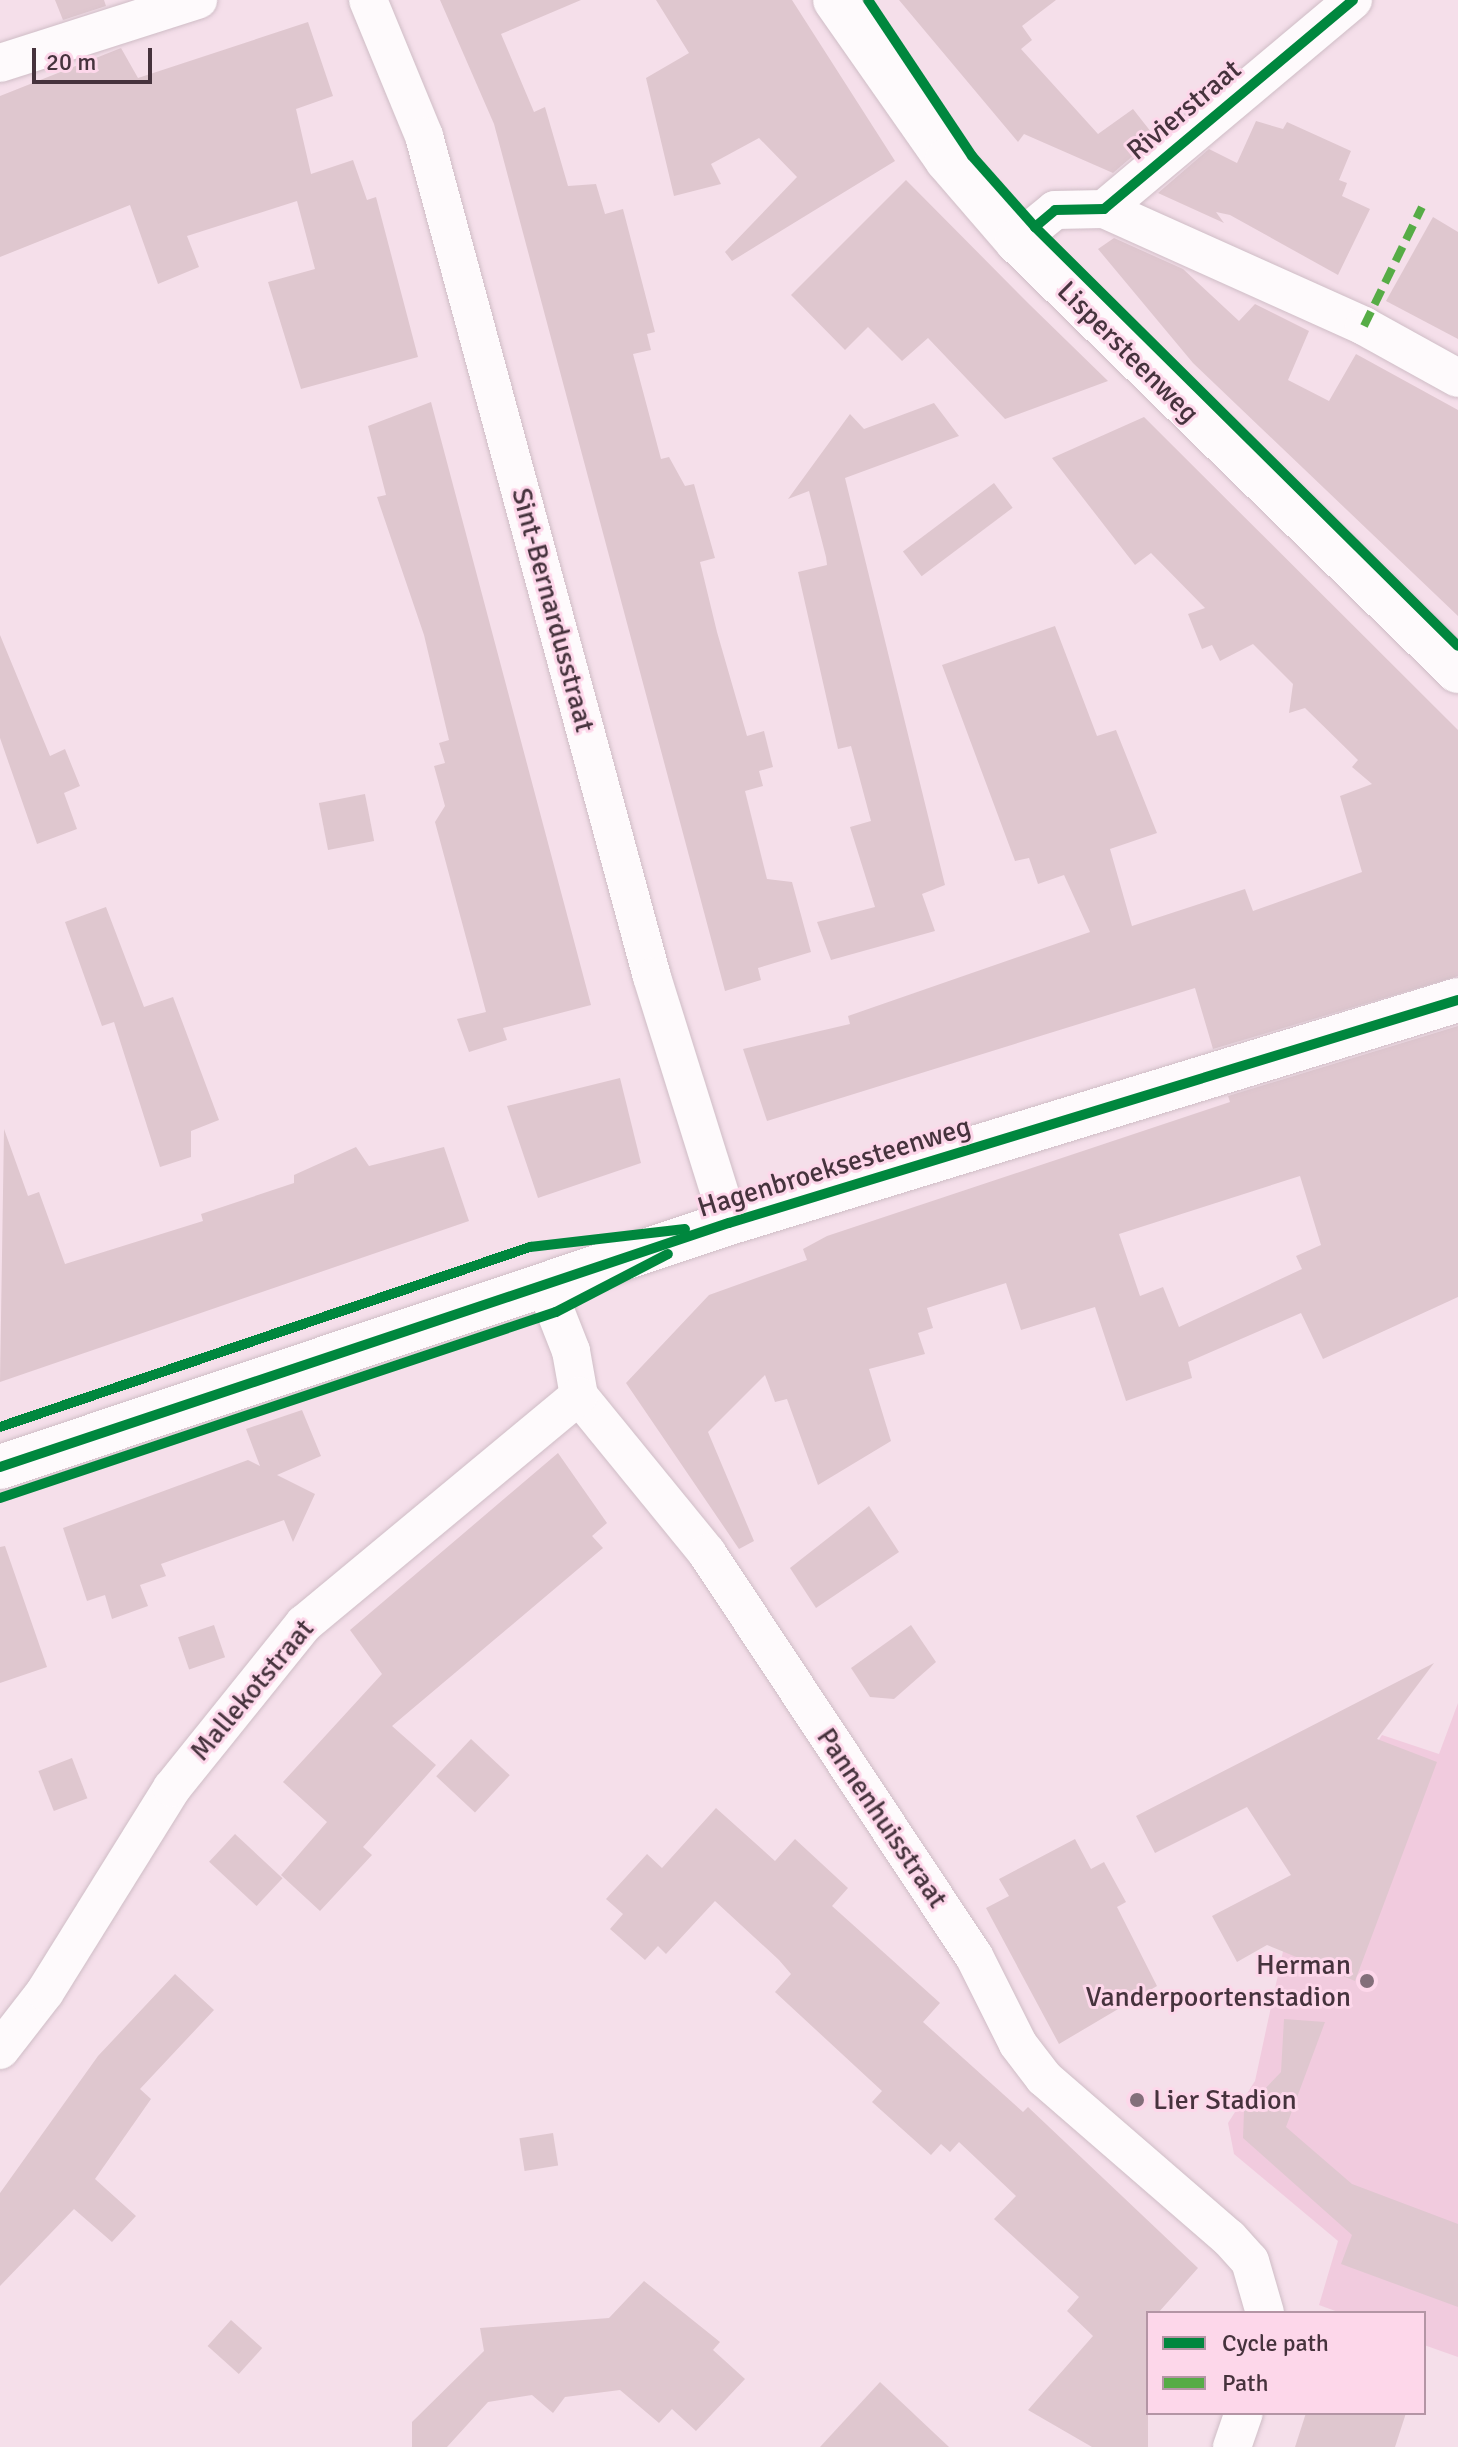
<!DOCTYPE html>
<style>
body{margin:0}
#map{position:relative;width:1458px;height:2447px;overflow:hidden;background:#f5dfea;font-family:Signika,sans-serif}
div>[style]{position:absolute}
.green>*{inset:0;background:#f1cbde}
.building>*{inset:0;background:#dfc7cf;transform-origin:0 0}
.roads{filter:drop-shadow(0 0 2px #cfbdc6) drop-shadow(0 0 2px #cfbdc6)}
.street>*{height:38px;margin:-19px;padding:0 19px;transform-origin:19px;border-radius:19px;background:#fefafc}
.secondary>*{height:44px;margin:-22px;padding:0 22px;transform-origin:22px;border-radius:22px;background:#fefafc}
.quiet>*{height:8px;margin-top:-4px;transform-origin:0;background:repeating-linear-gradient(90deg,#56ac46 0 16px,transparent 0 24px)}
.cycleway>*{height:10px;margin:-5px;padding:0 5px;transform-origin:5px;border-radius:5px;background:#00873e}
.dots>*{width:22px;height:22px;translate:-50% -50%;box-sizing:border-box;border:4px solid #fdd7ea;border-radius:50%}
span{translate:-50% -50%;white-space:nowrap;text-align:center;line-height:1.15;-webkit-text-stroke:6px #fdd7ea;paint-order:stroke}
.street-label{font-size:28px;color:#46333d}
.poi-label{font-size:28px;color:#46333d}
.right{translate:-100% -50%;text-align:right}
.left{translate:0 -50%;text-align:left}
.legend{position:absolute;left:1146px;top:2311px;width:280px;height:104px;box-sizing:border-box;background:#fdd7ea;border:2px solid #b495a5;margin:0;padding:10px 14px;list-style:none;font-size:24px;color:#46333d}
.legend li{display:flex;align-items:center;gap:16px;height:40px}
.legend b{width:40px;border:2px solid #b495a5}
.scale{position:absolute;left:32px;top:48px;width:120px;height:36px;box-sizing:border-box;border:4px solid #46333d;border-top:0;padding-left:10px;font-size:24px;line-height:28px;white-space:nowrap;color:#46333d;-webkit-text-stroke:6px #fdd7ea;paint-order:stroke}
</style>
<div id="map">
<div class="green">
<div style="clip-path:polygon(1458px 1703px,1458px 2357px,1424px 2345px,1424px 2313px,1341px 2313px,1319px 2305px,1338px 2241px,1234px 2154px,1228px 2123px,1255px 2081px,1298px 1882px,1342px 1797px,1382px 1735px,1439px 1754px)"></div>
</div>
<div class="building">
<div style="clip-path:polygon(55px 0,104px 0,106px 6px,63px 20px)"></div>
<div style="clip-path:polygon(440px 0,581px 0,501px 34px,534px 112px,545px 107px,568px 186px,596px 184px,605px 214px,623px 209px,655px 332px,647px 334px,651px 350px,633px 354px,661px 459px,669px 457px,685px 486px,694px 484px,715px 558px,700px 562px,717px 632px,747px 736px,764px 731px,773px 767px,759px 771px,763px 786px,745px 791px,767px 879px,792px 882px,811px 952px,758px 968px,761px 980px,725px 991px,494px 124px)"></div>
<div style="clip-path:polygon(656px 0,792px 0,895px 161px,732px 261px,725px 252px,797px 177px,759px 138px,711px 164px,721px 184px,674px 196px,646px 78px,689px 53px)"></div>
<div style="clip-path:polygon(899px 0,1056px 0,1022px 26px,1032px 40px,1021px 49px,1098px 134px,1133px 109px,1155px 137px,1113px 173px,1024px 134px,1018px 142px)"></div>
<div style="clip-path:polygon(308px 22px,333px 96px,296px 109px,311px 174px,353px 160px,367px 200px,376px 197px,418px 357px,301px 389px,268px 282px,315px 269px,297px 201px,187px 236px,199px 267px,158px 284px,130px 205px,0 257px,0 96px,121px 48px,138px 78px)"></div>
<div style="clip-path:polygon(1256px 121px,1283px 129px,1287px 122px,1351px 151px,1339px 180px,1347px 183px,1342px 196px,1370px 209px,1338px 275px,1230px 215px,1216px 212px,1224px 223px,1158px 193px,1209px 149px,1237px 163px)"></div>
<div style="clip-path:polygon(906px 180px,1030px 305px,1108px 381px,1005px 419px,928px 338px,902px 361px,868px 327px,845px 350px,791px 295px)"></div>
<div style="clip-path:polygon(1433px 217px,1458px 232px,1458px 339px,1386px 301px)"></div>
<div style="clip-path:polygon(1114px 238px,1183px 269px,1239px 321px,1255px 304px,1309px 331px,1288px 380px,1329px 401px,1356px 354px,1458px 410px,1458px 616px,1193px 363px,1098px 249px)"></div>
<div style="clip-path:polygon(431px 402px,591px 1005px,503px 1028px,507px 1040px,469px 1052px,457px 1019px,486px 1012px,435px 822px,445px 806px,434px 766px,445px 763px,439px 743px,449px 740px,424px 635px,377px 497px,386px 495px,368px 426px)"></div>
<div style="clip-path:polygon(934px 403px,959px 436px,845px 478px,945px 885px,922px 894px,935px 931px,831px 960px,817px 922px,875px 907px,850px 827px,871px 821px,851px 746px,838px 749px,798px 572px,827px 565px,826px 557px,809px 491px,788px 499px,850px 414px,864px 429px)"></div>
<div style="clip-path:polygon(1144px 417px,1458px 730px,1458px 976px,1213px 1049px,1195px 988px,767px 1121px,743px 1049px,850px 1024px,848px 1016px,1090px 932px,1064px 875px,1038px 884px,1029px 858px,1015px 861px,942px 665px,1055px 626px,1097px 736px,1116px 730px,1157px 833px,1110px 849px,1132px 926px,1245px 889px,1253px 911px,1362px 872px,1340px 796px,1372px 784px,1352px 767px,1358px 760px,1305px 708px,1289px 713px,1293px 684px,1253px 644px,1220px 661px,1212px 645px,1202px 649px,1188px 614px,1205px 608px,1151px 553px,1135px 565px,1052px 458px)"></div>
<div style="left:994px;top:483px;width:31px;height:114px;rotate:53deg"></div>
<div style="clip-path:polygon(0 635px,50px 756px,65px 749px,80px 786px,64px 793px,77px 829px,37px 844px,0 738px)"></div>
<div style="left:365px;top:794px;width:48px;height:47px;rotate:79deg"></div>
<div style="clip-path:polygon(106px 907px,144px 1007px,173px 997px,219px 1120px,191px 1131px,191px 1157px,160px 1167px,114px 1022px,102px 1026px,65px 922px)"></div>
<div style="clip-path:polygon(evenodd,1458px 1026px,1458px 1297px,1323px 1359px,1301px 1313px,1188px 1362px,1192px 1378px,1126px 1401px,1095px 1307px,1021px 1330px,1006px 1283px,927px 1308px,933px 1328px,918px 1333px,925px 1354px,869px 1369px,891px 1441px,818px 1485px,787px 1399px,775px 1402px,765px 1375px,708px 1432px,754px 1541px,739px 1549px,626px 1383px,709px 1295px,807px 1260px,803px 1249px,827px 1236px,1230px 1102px,1228px 1096px,1458px 1026px,1300px 1176px,1321px 1245px,1296px 1256px,1302px 1269px,1179px 1327px,1163px 1287px,1140px 1296px,1119px 1234px,1300px 1176px)"></div>
<div style="clip-path:polygon(620px 1078px,641px 1163px,538px 1198px,507px 1106px)"></div>
<div style="clip-path:polygon(4px 1129px,28px 1196px,39px 1192px,65px 1264px,203px 1221px,201px 1214px,294px 1183px,294px 1175px,356px 1147px,369px 1166px,444px 1147px,469px 1221px,0 1382px)"></div>
<div style="clip-path:polygon(302px 1410px,321px 1456px,277px 1475px,315px 1494px,293px 1542px,284px 1520px,161px 1564px,166px 1576px,140px 1585px,148px 1606px,112px 1619px,105px 1595px,87px 1601px,63px 1528px,248px 1460px,260px 1466px,246px 1429px)"></div>
<div style="clip-path:polygon(558px 1453px,607px 1523px,592px 1536px,603px 1548px,392px 1726px,436px 1765px,363px 1847px,372px 1855px,320px 1911px,281px 1875px,327px 1822px,283px 1782px,382px 1674px,350px 1630px)"></div>
<div style="clip-path:polygon(869px 1506px,899px 1552px,816px 1608px,790px 1568px)"></div>
<div style="clip-path:polygon(5px 1546px,47px 1667px,0 1683px,0 1547px)"></div>
<div style="left:214px;top:1625px;width:34px;height:38px;rotate:71deg"></div>
<div style="clip-path:polygon(911px 1625px,936px 1662px,894px 1699px,870px 1697px,851px 1668px)"></div>
<div style="clip-path:polygon(1434px 1663px,1377px 1739px,1437px 1762px,1355px 1981px,1267px 1945px,1237px 1962px,1212px 1916px,1291px 1875px,1247px 1807px,1155px 1853px,1136px 1816px)"></div>
<div style="left:471px;top:1739px;width:53px;height:51px;rotate:43deg"></div>
<div style="left:72px;top:1758px;width:43px;height:36px;rotate:69deg"></div>
<div style="clip-path:polygon(716px 1808px,775px 1861px,795px 1839px,848px 1888px,832px 1906px,940px 2003px,923px 2022px,1023px 2112px,1028px 2107px,1198px 2268px,1158px 2313px,1148px 2313px,1148px 2447px,1092px 2447px,1028px 2410px,1093px 2336px,1067px 2311px,1079px 2297px,994px 2219px,1016px 2196px,959px 2142px,950px 2152px,941px 2144px,931px 2155px,872px 2102px,882px 2091px,775px 1992px,791px 1974px,779px 1960px,715px 1901px,666px 1954px,658px 1946px,645px 1960px,610px 1929px,623px 1914px,606px 1899px,647px 1854px,662px 1868px)"></div>
<div style="left:235px;top:1834px;width:65px;height:38px;rotate:43deg"></div>
<div style="clip-path:polygon(1075px 1839px,1091px 1869px,1104px 1862px,1126px 1902px,1117px 1907px,1157px 1986px,1059px 2044px,986px 1908px,1009px 1896px,999px 1879px)"></div>
<div style="clip-path:polygon(175px 1974px,214px 2010px,140px 2089px,151px 2099px,95px 2179px,136px 2216px,112px 2242px,74px 2209px,0 2286px,0 2193px,98px 2056px)"></div>
<div style="clip-path:polygon(1284px 2019px,1325px 2022px,1286px 2127px,1352px 2184px,1458px 2224px,1458px 2307px,1341px 2264px,1352px 2235px,1243px 2138px,1244px 2111px,1281px 2072px)"></div>
<div style="left:553px;top:2133px;width:33px;height:34px;rotate:81deg"></div>
<div style="clip-path:polygon(644px 2281px,720px 2342px,713px 2350px,745px 2379px,696px 2431px,672px 2409px,659px 2423px,620px 2390px,565px 2397px,553px 2413px,532px 2395px,488px 2402px,447px 2447px,412px 2447px,412px 2422px,484px 2351px,480px 2328px,609px 2318px)"></div>
<div style="left:231px;top:2320px;width:42px;height:35px;rotate:42deg"></div>
<div style="clip-path:polygon(880px 2382px,949px 2447px,820px 2447px)"></div>
<div style="clip-path:polygon(1306px 2413px,1406px 2413px,1395px 2447px,1295px 2447px)"></div>
</div>
<div class="roads">
<div class="street">
<div style="left:368px;top:0;width:147px;rotate:67.6deg"></div>
<div style="left:424px;top:136px;width:871px;rotate:74.83deg"></div>
<div style="left:652px;top:977px;width:258px;rotate:72.6deg"></div>
<div style="left:0;top:63px;width:208px;rotate:-17.7deg"></div>
<div style="left:1104px;top:209px;width:325px;rotate:-40deg"></div>
<div style="left:1017px;top:241px;width:49px;rotate:-39.2deg"></div>
<div style="left:1055px;top:210px;width:49px;rotate:-1.2deg"></div>
<div style="left:1104px;top:209px;width:285px;rotate:24.2deg"></div>
<div style="left:1364px;top:326px;width:107px;rotate:29deg"></div>
<div style="left:545px;top:1285px;width:71px;rotate:68.5deg"></div>
<div style="left:571px;top:1351px;width:46px;rotate:79.9deg"></div>
<div style="left:579px;top:1396px;width:203px;rotate:50.8deg"></div>
<div style="left:707px;top:1553px;width:483px;rotate:56.5deg"></div>
<div style="left:974px;top:1956px;width:98px;rotate:63.4deg"></div>
<div style="left:1018px;top:2044px;width:43px;rotate:52.6deg"></div>
<div style="left:1044px;top:2078px;width:245px;rotate:40.9deg"></div>
<div style="left:1229px;top:2238px;width:31px;rotate:48deg"></div>
<div style="left:1250px;top:2261px;width:54px;rotate:73.9deg"></div>
<div style="left:0;top:2050px;width:73px;rotate:-52.2deg"></div>
<div style="left:45px;top:1992px;width:240px;rotate:-58.1deg"></div>
<div style="left:172px;top:1788px;width:211px;rotate:-51.2deg"></div>
<div style="left:304px;top:1624px;width:357px;rotate:-39.7deg"></div>
<div style="left:1232px;top:2447px;width:36px;rotate:-71deg"></div>
</div>
<div class="secondary">
<div style="left:835px;top:0;width:195px;rotate:55deg"></div>
<div style="left:947px;top:160px;width:107px;rotate:49.2deg"></div>
<div style="left:1017px;top:241px;width:616px;rotate:44.28deg"></div>
<div style="left:0;top:1467px;width:769px;rotate:-18.51deg"></div>
<div style="left:729px;top:1223px;width:762px;rotate:-17.01deg"></div>
</div>
</div>
<div class="quiet">
<div style="left:1364px;top:326px;width:132px;rotate:-64deg"></div>
</div>
<div class="cycleway">
<div style="left:868px;top:0;width:187px;rotate:56.3deg"></div>
<div style="left:972px;top:156px;width:95px;rotate:48.4deg"></div>
<div style="left:1035px;top:227px;width:595px;rotate:44.73deg"></div>
<div style="left:1035px;top:227px;width:26px;rotate:-40deg"></div>
<div style="left:1055px;top:210px;width:49px;rotate:-1.2deg"></div>
<div style="left:1104px;top:209px;width:325px;rotate:-40deg"></div>
<div style="left:0;top:1427px;width:560px;rotate:-18.76deg"></div>
<div style="left:530px;top:1247px;width:156px;rotate:-6.6deg"></div>
<div style="left:0;top:1467px;width:769px;rotate:-18.51deg"></div>
<div style="left:729px;top:1223px;width:762px;rotate:-17.01deg"></div>
<div style="left:0;top:1498px;width:586px;rotate:-18.5deg"></div>
<div style="left:556px;top:1312px;width:126px;rotate:-27.4deg"></div>
</div>
<div class="dots">
<div style="left:1367px;top:1981px;background:#836f7a"></div>
<div style="left:1137px;top:2100px;background:#836f7a"></div>
</div>
<div class="street-label">
<span style="left:1184px;top:110px;rotate:-40deg">Rivierstraat</span>
<span style="left:1128px;top:352px;rotate:45deg">Lispersteenweg</span>
<span style="left:553px;top:610px;rotate:75deg">Sint-Bernardusstraat</span>
<span style="left:834px;top:1167px;rotate:-17deg">Hagenbroeksesteenweg</span>
<span style="left:252px;top:1690px;rotate:-50deg">Mallekotstraat</span>
<span style="left:882px;top:1818px;rotate:56deg">Pannenhuisstraat</span>
</div>
<div class="poi-label">
<span class="right" style="left:1351px;top:1981px">Herman<br>Vanderpoortenstadion</span>
<span class="left" style="left:1153px;top:2100px">Lier Stadion</span>
</div>
<ul class="legend">
<li><b style="height:10px;background:#00873e"></b>Cycle path</li>
<li><b style="height:10px;background:#56ac46"></b>Path</li>
</ul>
<div class="scale">20 m</div>
</div>
